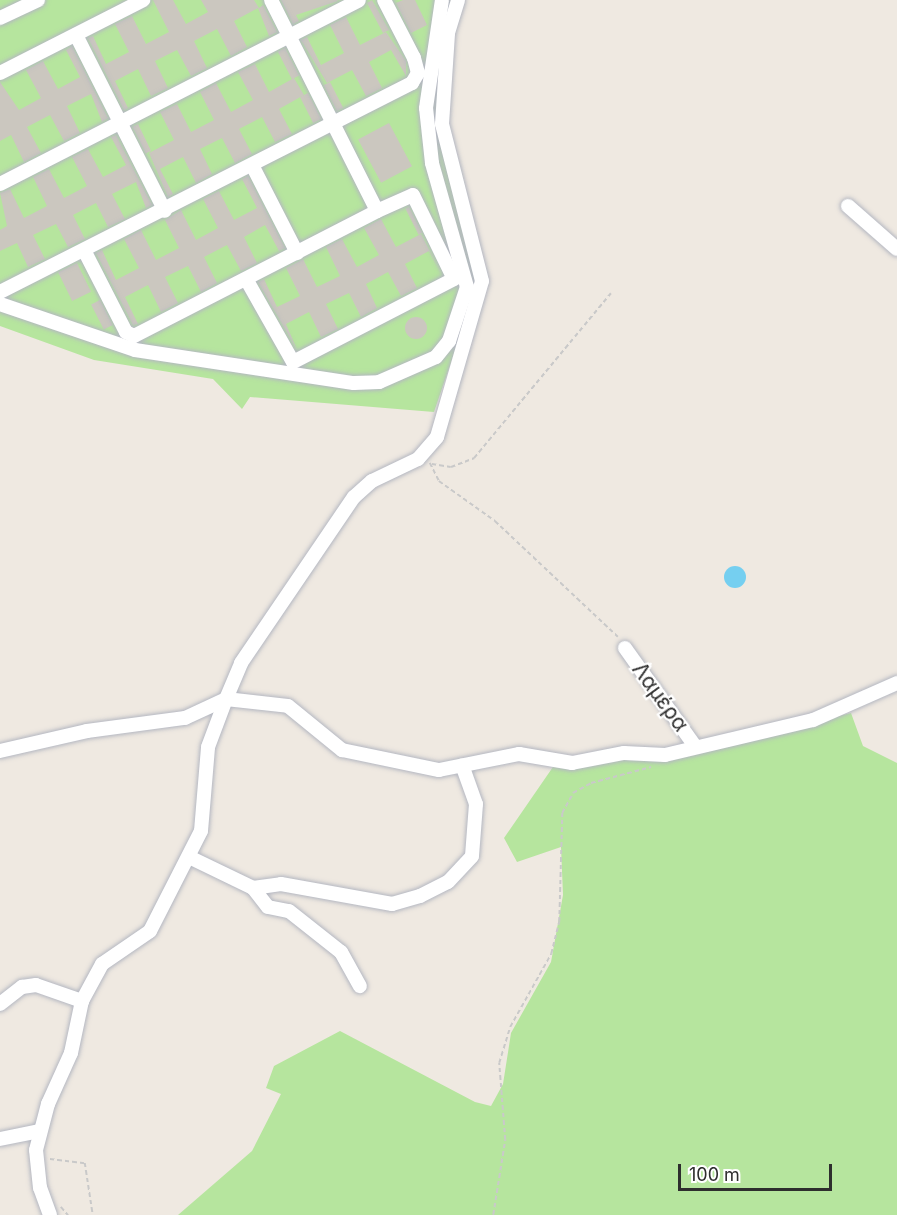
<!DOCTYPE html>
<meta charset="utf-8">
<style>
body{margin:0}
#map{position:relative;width:897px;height:1215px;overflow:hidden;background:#efe9e1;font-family:Inter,sans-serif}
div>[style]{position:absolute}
.green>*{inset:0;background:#b6e59e}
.water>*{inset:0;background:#75cff0}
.round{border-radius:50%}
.building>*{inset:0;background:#cbc7bf;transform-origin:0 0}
.path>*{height:1.5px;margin-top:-0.75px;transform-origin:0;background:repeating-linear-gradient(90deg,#c9c9c9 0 4.5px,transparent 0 7.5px)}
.roads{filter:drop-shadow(0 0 2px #b4b7c1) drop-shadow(0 0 2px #b4b7c1)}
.minor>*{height:14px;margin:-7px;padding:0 7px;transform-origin:7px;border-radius:7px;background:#fff}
span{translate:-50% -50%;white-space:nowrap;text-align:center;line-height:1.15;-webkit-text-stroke:4.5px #fff;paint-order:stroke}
.street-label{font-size:21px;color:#2e2e2e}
.scale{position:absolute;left:678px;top:1164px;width:154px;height:27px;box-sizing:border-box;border:3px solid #2e2e2e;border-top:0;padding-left:8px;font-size:18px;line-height:21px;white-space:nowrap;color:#2e2e2e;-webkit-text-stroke:4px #fff;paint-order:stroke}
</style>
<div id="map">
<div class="green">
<div style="clip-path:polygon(0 0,455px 0,440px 97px,479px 281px,434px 412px,250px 397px,242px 409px,213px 379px,94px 360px,0 326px)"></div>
<div style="clip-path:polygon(851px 713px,863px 746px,897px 763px,897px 1215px,178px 1215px,252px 1151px,281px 1094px,266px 1088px,274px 1066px,340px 1031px,475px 1102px,491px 1106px,503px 1084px,511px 1033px,551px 962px,563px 895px,561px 847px,517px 862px,504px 838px,555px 764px,678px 755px)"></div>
</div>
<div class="water">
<div class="round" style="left:724px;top:566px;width:22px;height:22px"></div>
</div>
<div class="building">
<div style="clip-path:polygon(153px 0,173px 0,186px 24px,208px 12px,201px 0,254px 0,259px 8px,263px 5px,277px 32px,269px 36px,258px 8px,234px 21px,247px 47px,231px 56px,217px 29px,194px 41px,207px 68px,191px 76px,177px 50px,155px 61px,168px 88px,151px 96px,138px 69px,115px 81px,128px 108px,124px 110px,88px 38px,93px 36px,106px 64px,129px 52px,115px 24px,132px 16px,146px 44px,169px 32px)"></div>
<div style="clip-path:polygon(281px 0,337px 0,338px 1px,296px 15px,299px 21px,293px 24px)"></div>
<div style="clip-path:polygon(372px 0,389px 30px,383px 33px,367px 3px)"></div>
<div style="clip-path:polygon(403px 0,415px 0,427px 25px,411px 33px,396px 3px)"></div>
<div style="clip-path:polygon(346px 17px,360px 45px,386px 32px,406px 61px,406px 76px,391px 50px,369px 62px,382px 88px,366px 96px,352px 70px,327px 83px,301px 40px,307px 37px,321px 65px,344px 53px,330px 25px)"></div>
<div style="clip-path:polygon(72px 46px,108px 118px,102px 122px,91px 94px,67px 106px,80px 133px,64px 141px,50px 115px,27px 127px,41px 153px,24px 162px,11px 135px,0 141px,0 82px,19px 110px,41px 98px,26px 70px,43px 61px,58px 89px,80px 77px,66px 50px)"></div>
<div style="left:285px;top:48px;width:31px;height:8px;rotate:63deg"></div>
<div style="clip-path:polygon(255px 64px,269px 92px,294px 78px,304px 95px,279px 109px,292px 134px,275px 142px,262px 117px,239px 129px,252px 154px,235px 163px,222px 138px,200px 149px,212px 174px,196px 183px,183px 157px,160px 169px,173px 194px,168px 197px,149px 153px,174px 140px,160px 112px,177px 104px,191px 132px,214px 120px,200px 92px,216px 83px,231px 112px,253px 100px,238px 72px)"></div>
<div style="left:330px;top:82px;width:29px;height:7px;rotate:63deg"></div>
<div style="left:308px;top:93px;width:29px;height:9px;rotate:63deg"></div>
<div style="left:389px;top:123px;width:49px;height:35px;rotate:62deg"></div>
<div style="left:138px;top:124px;width:30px;height:6px;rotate:64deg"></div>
<div style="clip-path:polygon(116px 135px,152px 205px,146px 208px,136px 182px,112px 194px,125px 219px,108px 227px,96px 203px,73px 215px,85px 239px,68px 247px,56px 224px,33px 235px,45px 259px,28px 267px,17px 243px,0 251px,0 230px,7px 226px,0 193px,10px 189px,24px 218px,47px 206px,33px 177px,49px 169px,64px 198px,87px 186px,72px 157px,88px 149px,103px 177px,126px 165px,111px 137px)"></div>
<div style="clip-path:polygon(248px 176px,285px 248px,279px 251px,265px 225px,244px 237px,257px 263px,241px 271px,227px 245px,204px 257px,217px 283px,201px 292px,188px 266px,165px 277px,178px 303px,161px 312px,148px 285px,125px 297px,138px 324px,133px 325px,96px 253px,102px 250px,116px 280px,139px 268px,124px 239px,141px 230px,156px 260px,179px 248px,165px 220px,181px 210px,196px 240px,218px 228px,203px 199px,219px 191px,234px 220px,257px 208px,242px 179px)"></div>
<div style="left:409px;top:207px;width:29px;height:4px;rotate:63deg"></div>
<div style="clip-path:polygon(381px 219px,396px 247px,421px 234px,442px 275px,429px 251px,405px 264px,417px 288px,401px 296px,388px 272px,366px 284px,377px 308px,361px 317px,349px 293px,326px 304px,338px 329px,321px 337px,309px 312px,286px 324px,297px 350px,258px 282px,264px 279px,277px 307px,300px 296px,286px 268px,298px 262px,303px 259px,317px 287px,340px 276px,326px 247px,342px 239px,357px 267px,379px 255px,364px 228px)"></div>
<div style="left:77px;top:263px;width:32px;height:21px;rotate:64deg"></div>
<div style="left:100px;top:300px;width:28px;height:10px;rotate:63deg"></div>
<div class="round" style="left:405px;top:317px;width:22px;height:22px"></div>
</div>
<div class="path">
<div style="left:430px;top:463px;width:20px;rotate:63deg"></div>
<div style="left:439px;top:481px;width:69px;rotate:35.5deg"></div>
<div style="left:495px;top:521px;width:169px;rotate:43.3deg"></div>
<div style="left:432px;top:464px;width:19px;rotate:9deg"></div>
<div style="left:451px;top:467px;width:25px;rotate:-21deg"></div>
<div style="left:474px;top:458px;width:214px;rotate:-50.3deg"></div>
<div style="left:50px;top:1159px;width:35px;rotate:7deg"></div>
<div style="left:85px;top:1163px;width:53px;rotate:81.3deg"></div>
<div style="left:61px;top:1207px;width:11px;rotate:49deg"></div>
<div style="left:493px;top:1215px;width:76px;rotate:-80.9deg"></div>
<div style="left:505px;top:1140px;width:77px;rotate:-94.5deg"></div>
<div style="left:499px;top:1063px;width:38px;rotate:-73deg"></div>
<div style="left:510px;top:1027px;width:84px;rotate:-60.7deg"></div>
<div style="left:551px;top:954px;width:33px;rotate:-76deg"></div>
<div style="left:559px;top:922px;width:109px;rotate:-88.4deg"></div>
<div style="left:562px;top:813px;width:23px;rotate:-61deg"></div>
<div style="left:573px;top:793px;width:21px;rotate:-29deg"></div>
<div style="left:591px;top:783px;width:62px;rotate:-14.9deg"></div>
</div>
<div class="roads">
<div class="minor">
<div style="left:271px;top:0;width:236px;rotate:63.3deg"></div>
<div style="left:0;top:18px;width:42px;rotate:-25.3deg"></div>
<div style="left:76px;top:35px;width:197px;rotate:63.2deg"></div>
<div style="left:0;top:73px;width:161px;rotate:-27deg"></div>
<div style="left:252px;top:165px;width:99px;rotate:62.9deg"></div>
<div style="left:0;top:184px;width:403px;rotate:-27.1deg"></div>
<div style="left:848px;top:206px;width:65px;rotate:41.3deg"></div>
<div style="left:85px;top:252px;width:90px;rotate:62.9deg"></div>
<div style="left:126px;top:332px;width:9px;rotate:27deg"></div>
<div style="left:134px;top:336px;width:273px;rotate:-27.2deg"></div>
<div style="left:377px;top:211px;width:39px;rotate:-24deg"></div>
<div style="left:413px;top:195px;width:93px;rotate:64deg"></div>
<div style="left:454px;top:279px;width:181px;rotate:152.7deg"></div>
<div style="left:293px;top:362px;width:95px;rotate:-119.5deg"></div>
<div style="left:0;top:292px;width:462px;rotate:-26.9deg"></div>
<div style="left:412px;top:83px;width:12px;rotate:-59deg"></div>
<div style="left:418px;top:73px;width:16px;rotate:-105deg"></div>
<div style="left:414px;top:58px;width:65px;rotate:-117.3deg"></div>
<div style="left:0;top:304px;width:143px;rotate:18.8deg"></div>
<div style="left:135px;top:350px;width:221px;rotate:8.6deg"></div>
<div style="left:354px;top:383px;width:25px;rotate:-2deg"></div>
<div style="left:379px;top:382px;width:62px;rotate:-23.7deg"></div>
<div style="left:436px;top:357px;width:21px;rotate:-51deg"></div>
<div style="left:449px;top:341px;width:57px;rotate:-71.6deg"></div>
<div style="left:467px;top:287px;width:129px;rotate:-105.8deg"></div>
<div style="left:432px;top:163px;width:55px;rotate:-96.2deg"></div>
<div style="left:426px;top:108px;width:109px;rotate:-81.6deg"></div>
<div style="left:625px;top:648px;width:120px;rotate:54.5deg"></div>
<div style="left:0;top:751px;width:89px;rotate:-12.9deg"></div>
<div style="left:87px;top:731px;width:99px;rotate:-7.6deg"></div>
<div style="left:185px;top:718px;width:45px;rotate:-24.9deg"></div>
<div style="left:226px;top:699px;width:39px;rotate:-67deg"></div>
<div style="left:241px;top:663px;width:201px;rotate:-55.8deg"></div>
<div style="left:354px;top:497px;width:24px;rotate:-42deg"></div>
<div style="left:372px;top:481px;width:51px;rotate:-25.6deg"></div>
<div style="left:418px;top:459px;width:29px;rotate:-49deg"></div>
<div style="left:437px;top:437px;width:162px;rotate:-73.9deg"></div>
<div style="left:482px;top:281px;width:162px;rotate:-104.3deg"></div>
<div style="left:442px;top:124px;width:91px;rotate:-86.2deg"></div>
<div style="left:448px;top:33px;width:34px;rotate:-73deg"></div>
<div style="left:189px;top:857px;width:71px;rotate:25.8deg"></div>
<div style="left:253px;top:888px;width:28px;rotate:-8deg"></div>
<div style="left:281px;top:884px;width:113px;rotate:10.2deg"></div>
<div style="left:392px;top:904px;width:29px;rotate:-16deg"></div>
<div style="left:420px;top:896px;width:31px;rotate:-27deg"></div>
<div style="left:448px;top:882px;width:35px;rotate:-47deg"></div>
<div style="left:472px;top:856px;width:52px;rotate:-85.6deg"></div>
<div style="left:476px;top:804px;width:41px;rotate:-109.7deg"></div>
<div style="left:253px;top:888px;width:24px;rotate:52deg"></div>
<div style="left:268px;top:907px;width:21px;rotate:11deg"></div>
<div style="left:289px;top:911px;width:66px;rotate:38.3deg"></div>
<div style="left:341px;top:952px;width:39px;rotate:61deg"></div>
<div style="left:0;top:1004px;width:28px;rotate:-38deg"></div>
<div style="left:22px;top:987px;width:14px;rotate:-8deg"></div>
<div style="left:36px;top:985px;width:49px;rotate:19.2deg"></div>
<div style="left:82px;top:1001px;width:42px;rotate:-61.6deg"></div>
<div style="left:102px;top:964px;width:58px;rotate:-34.5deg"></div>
<div style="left:150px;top:931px;width:112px;rotate:-63deg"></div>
<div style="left:201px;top:831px;width:84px;rotate:-85.2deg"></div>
<div style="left:208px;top:747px;width:51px;rotate:-69.4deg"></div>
<div style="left:226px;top:699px;width:62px;rotate:6.4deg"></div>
<div style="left:288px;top:706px;width:70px;rotate:39.2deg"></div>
<div style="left:342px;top:750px;width:99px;rotate:11.7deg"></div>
<div style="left:439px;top:770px;width:82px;rotate:-11.3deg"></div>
<div style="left:519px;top:754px;width:54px;rotate:9.6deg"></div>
<div style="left:572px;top:763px;width:53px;rotate:-10.9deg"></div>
<div style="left:624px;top:753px;width:41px;rotate:2.8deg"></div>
<div style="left:665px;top:755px;width:152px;rotate:-13.3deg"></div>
<div style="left:813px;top:720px;width:92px;rotate:-23.8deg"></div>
<div style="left:0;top:1139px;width:41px;rotate:-11.3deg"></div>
<div style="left:50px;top:1215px;width:29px;rotate:-110deg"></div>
<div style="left:40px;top:1188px;width:38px;rotate:-96deg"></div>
<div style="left:36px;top:1150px;width:48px;rotate:-75.4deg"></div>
<div style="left:48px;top:1104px;width:56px;rotate:-65.7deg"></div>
<div style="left:71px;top:1053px;width:53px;rotate:-78.1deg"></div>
</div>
</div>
<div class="street-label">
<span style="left:660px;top:697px;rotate:54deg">Λαμέρα</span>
</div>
<div class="scale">100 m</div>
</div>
